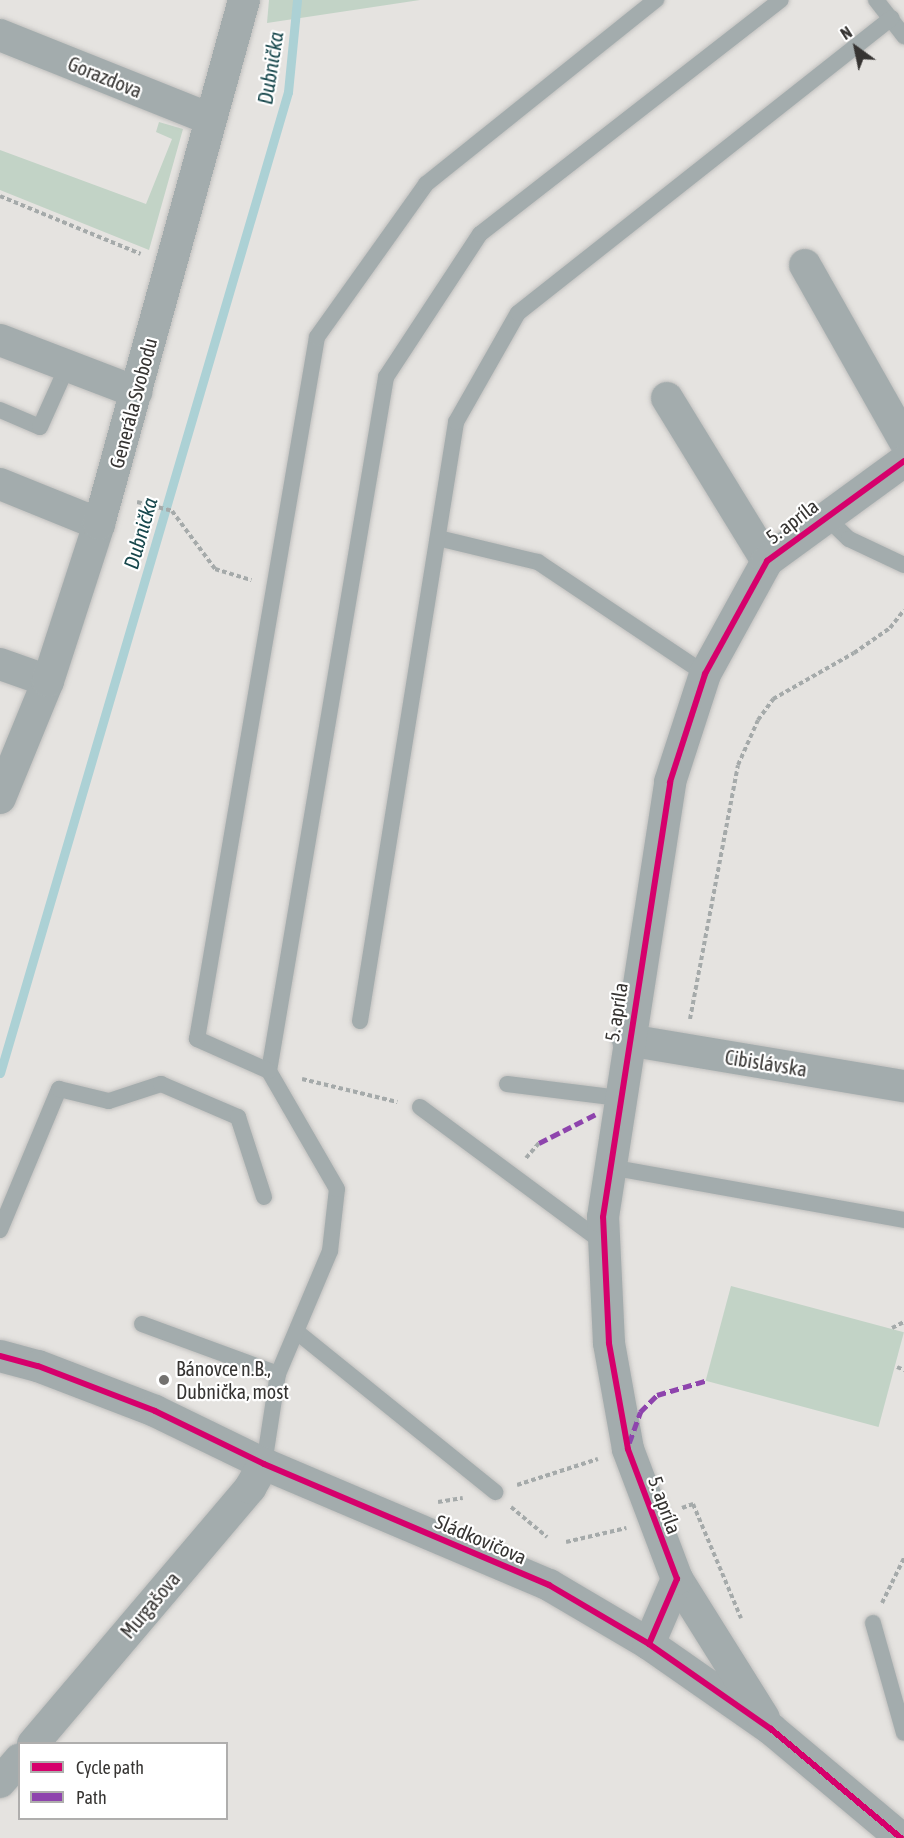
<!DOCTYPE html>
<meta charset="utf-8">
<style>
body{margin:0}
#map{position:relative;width:904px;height:1838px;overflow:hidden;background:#e5e3e0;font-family:"Asap Condensed",sans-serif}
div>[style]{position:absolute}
.green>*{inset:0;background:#c2d3c6;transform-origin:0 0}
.stream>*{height:9px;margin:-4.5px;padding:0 4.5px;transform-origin:4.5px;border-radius:4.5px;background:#acd1d5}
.path>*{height:4px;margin-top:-2px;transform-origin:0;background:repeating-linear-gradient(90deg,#a5aaaa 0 4.5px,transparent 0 7.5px)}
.roads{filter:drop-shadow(0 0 2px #c1c0be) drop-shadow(0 0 2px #c1c0be)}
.service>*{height:16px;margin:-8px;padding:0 8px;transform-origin:8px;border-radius:8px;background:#a3acad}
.minor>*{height:32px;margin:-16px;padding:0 16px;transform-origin:16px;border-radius:16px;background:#a3acad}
.quiet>*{height:4.5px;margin-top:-2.25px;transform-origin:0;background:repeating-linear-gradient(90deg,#8e44ad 0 9px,transparent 0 13.5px)}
.cycleway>*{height:6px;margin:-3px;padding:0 3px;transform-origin:3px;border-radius:3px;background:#d6006c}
.dots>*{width:16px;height:16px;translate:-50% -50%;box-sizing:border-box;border:3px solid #fff;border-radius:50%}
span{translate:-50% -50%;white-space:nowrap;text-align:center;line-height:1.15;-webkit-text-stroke:4.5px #fff;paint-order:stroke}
.street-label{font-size:20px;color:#363432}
.poi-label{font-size:20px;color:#363432}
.left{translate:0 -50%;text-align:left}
.water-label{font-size:21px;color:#17474c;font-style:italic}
.legend{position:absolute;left:18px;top:1742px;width:210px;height:78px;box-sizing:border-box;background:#fff;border:2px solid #afaead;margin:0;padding:8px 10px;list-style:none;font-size:18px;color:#363432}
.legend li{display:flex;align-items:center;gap:12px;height:30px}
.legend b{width:30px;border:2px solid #afaead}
.north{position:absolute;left:826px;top:18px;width:60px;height:60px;-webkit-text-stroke:4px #fff;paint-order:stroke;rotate:327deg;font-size:16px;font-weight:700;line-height:24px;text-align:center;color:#363432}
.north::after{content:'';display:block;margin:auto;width:21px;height:27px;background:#363432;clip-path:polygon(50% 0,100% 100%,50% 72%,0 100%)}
</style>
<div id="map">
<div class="green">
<div style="clip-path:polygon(269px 0,420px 0,267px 23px)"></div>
<div style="clip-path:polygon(159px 122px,183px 129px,149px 250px,0 190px,0 150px,146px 204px,172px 139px,156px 132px)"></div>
<div style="left:731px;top:1286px;width:179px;height:98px;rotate:15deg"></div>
</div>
<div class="stream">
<div style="left:0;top:1073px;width:1022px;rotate:-73.64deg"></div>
<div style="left:288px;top:92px;width:92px;rotate:-84.4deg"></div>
</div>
<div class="path">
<div style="left:0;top:196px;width:152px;rotate:22.4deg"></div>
<div style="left:137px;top:502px;width:36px;rotate:14deg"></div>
<div style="left:172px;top:511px;width:72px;rotate:53.4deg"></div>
<div style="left:215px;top:569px;width:38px;rotate:17deg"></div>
<div style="left:690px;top:1019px;width:258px;rotate:-79.3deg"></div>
<div style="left:738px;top:765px;width:49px;rotate:-66deg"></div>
<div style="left:758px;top:720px;width:26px;rotate:-54deg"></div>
<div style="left:773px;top:699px;width:93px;rotate:-29.6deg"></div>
<div style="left:854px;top:653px;width:44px;rotate:-34.8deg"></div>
<div style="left:890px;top:628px;width:23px;rotate:-52deg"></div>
<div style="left:302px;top:1079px;width:98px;rotate:13.6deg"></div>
<div style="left:526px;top:1158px;width:20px;rotate:-49deg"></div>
<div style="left:892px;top:1328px;width:13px;rotate:-27deg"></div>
<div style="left:897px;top:1367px;width:8px;rotate:23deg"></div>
<div style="left:517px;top:1485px;width:85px;rotate:-17.8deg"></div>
<div style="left:438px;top:1502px;width:25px;rotate:-9deg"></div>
<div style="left:511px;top:1507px;width:47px;rotate:39.8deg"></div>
<div style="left:682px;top:1508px;width:12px;rotate:-20deg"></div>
<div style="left:693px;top:1504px;width:124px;rotate:67.2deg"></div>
<div style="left:566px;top:1542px;width:62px;rotate:-13.1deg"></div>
<div style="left:882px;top:1603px;width:50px;rotate:-63.9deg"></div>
</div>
<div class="roads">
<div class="service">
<div style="left:876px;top:0;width:46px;rotate:52.1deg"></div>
<div style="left:0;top:410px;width:43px;rotate:23deg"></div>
<div style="left:40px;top:427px;width:66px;rotate:-65.8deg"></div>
<div style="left:825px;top:516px;width:33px;rotate:44deg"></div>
<div style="left:849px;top:539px;width:61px;rotate:25.3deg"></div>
<div style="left:438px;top:538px;width:103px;rotate:13.5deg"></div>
<div style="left:538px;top:562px;width:201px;rotate:33.8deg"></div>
<div style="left:360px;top:1021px;width:607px;rotate:-80.89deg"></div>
<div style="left:456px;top:422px;width:125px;rotate:-60.4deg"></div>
<div style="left:518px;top:313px;width:476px;rotate:-38.3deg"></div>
<div style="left:269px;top:1071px;width:704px;rotate:-80.43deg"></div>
<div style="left:386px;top:377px;width:171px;rotate:-56.7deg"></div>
<div style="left:480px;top:234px;width:381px;rotate:-37.9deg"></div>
<div style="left:507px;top:1084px;width:113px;rotate:7.1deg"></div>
<div style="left:420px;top:1107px;width:229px;rotate:36.5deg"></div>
<div style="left:610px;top:1167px;width:299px;rotate:10.2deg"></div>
<div style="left:0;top:1230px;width:153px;rotate:-67.3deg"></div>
<div style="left:59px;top:1089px;width:51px;rotate:13.5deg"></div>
<div style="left:109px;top:1101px;width:55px;rotate:-18.1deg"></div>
<div style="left:161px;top:1084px;width:84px;rotate:23.2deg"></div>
<div style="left:238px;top:1117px;width:84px;rotate:72deg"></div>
<div style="left:142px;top:1324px;width:145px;rotate:20.2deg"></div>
<div style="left:297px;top:1332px;width:255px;rotate:38.9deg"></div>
<div style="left:264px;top:1464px;width:91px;rotate:-81.2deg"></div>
<div style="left:278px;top:1374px;width:134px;rotate:-67.1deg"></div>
<div style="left:330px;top:1251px;width:62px;rotate:-83.6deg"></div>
<div style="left:337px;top:1189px;width:136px;rotate:-120deg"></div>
<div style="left:269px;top:1071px;width:79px;rotate:-156deg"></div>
<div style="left:197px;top:1039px;width:712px;rotate:-80.3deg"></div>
<div style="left:317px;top:337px;width:188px;rotate:-54.5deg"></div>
<div style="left:426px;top:184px;width:295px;rotate:-38.7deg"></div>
<div style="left:873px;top:1623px;width:114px;rotate:74.3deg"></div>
</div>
<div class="minor">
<div style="left:0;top:35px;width:226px;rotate:21.8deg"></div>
<div style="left:805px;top:265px;width:201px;rotate:60.5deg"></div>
<div style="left:0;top:340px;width:146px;rotate:20.9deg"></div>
<div style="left:667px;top:398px;width:191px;rotate:58.5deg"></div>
<div style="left:0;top:484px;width:107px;rotate:22deg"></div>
<div style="left:0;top:664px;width:51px;rotate:19.5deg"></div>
<div style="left:0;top:798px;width:126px;rotate:-67.7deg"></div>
<div style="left:48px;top:681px;width:165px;rotate:-72deg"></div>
<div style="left:99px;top:524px;width:544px;rotate:-74.53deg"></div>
<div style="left:628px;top:1040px;width:280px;rotate:9.5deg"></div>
<div style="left:0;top:1356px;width:39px;rotate:15deg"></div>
<div style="left:38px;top:1366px;width:125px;rotate:21deg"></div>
<div style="left:155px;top:1411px;width:121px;rotate:25.9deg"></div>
<div style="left:264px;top:1464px;width:310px;rotate:23deg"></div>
<div style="left:549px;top:1585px;width:116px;rotate:30.5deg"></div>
<div style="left:649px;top:1644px;width:149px;rotate:34.9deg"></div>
<div style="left:771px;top:1729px;width:170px;rotate:40deg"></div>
<div style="left:677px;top:1579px;width:164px;rotate:58deg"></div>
<div style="left:649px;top:1644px;width:71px;rotate:-66.7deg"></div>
<div style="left:677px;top:1579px;width:139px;rotate:-110.7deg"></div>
<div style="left:628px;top:1449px;width:108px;rotate:-100.2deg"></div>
<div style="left:609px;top:1343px;width:126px;rotate:-92.7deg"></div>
<div style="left:603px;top:1217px;width:440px;rotate:-81.2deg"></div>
<div style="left:670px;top:782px;width:114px;rotate:-72deg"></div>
<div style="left:705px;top:674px;width:129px;rotate:-61.2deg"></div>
<div style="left:767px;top:561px;width:170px;rotate:-36.1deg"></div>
<div style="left:33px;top:1744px;width:336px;rotate:-49.7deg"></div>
<div style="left:250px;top:1488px;width:28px;rotate:-60deg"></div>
<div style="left:0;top:1782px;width:30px;rotate:-49deg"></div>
</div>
</div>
<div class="quiet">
<div style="left:539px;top:1143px;width:64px;rotate:-27deg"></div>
<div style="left:629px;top:1443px;width:33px;rotate:-70deg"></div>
<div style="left:640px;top:1412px;width:24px;rotate:-45deg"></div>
<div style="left:657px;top:1395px;width:50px;rotate:-16.3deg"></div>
</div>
<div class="cycleway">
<div style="left:0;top:1356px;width:39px;rotate:15deg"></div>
<div style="left:38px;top:1366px;width:125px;rotate:21deg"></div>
<div style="left:155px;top:1411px;width:121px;rotate:25.9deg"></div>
<div style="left:264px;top:1464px;width:310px;rotate:23deg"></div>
<div style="left:549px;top:1585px;width:116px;rotate:30.5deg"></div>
<div style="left:649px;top:1644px;width:149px;rotate:34.9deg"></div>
<div style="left:771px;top:1729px;width:170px;rotate:40deg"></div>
<div style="left:649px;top:1644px;width:71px;rotate:-66.7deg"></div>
<div style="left:677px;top:1579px;width:139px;rotate:-110.7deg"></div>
<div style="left:628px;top:1449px;width:108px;rotate:-100.2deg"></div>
<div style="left:609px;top:1343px;width:126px;rotate:-92.7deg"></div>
<div style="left:603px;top:1217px;width:440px;rotate:-81.2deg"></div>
<div style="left:670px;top:782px;width:114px;rotate:-72deg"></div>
<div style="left:705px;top:674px;width:129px;rotate:-61.2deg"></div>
<div style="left:767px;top:561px;width:170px;rotate:-36.1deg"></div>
</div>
<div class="dots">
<div style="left:164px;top:1380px;background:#73716f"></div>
</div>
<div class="street-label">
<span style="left:105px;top:77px;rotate:22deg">Gorazdova</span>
<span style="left:133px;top:403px;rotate:-75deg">Generála Svobodu</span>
<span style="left:792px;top:521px;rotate:-37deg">5. apríla</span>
<span style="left:616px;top:1012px;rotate:-81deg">5. apríla</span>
<span style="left:766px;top:1063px;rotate:9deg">Cibislávska</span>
<span style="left:665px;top:1505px;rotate:70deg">5. apríla</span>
<span style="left:481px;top:1539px;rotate:23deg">Sládkovičova</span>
<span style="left:150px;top:1605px;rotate:-50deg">Murgašova</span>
</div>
<div class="poi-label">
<span class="left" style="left:176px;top:1380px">Bánovce n.B.,<br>Dubnička, most</span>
</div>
<div class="water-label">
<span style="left:270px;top:68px;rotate:-81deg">Dubnička</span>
<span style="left:140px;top:533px;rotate:-74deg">Dubnička</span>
</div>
<ul class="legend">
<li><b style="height:8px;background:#d6006c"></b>Cycle path</li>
<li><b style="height:8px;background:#8e44ad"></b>Path</li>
</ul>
<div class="north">N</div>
</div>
